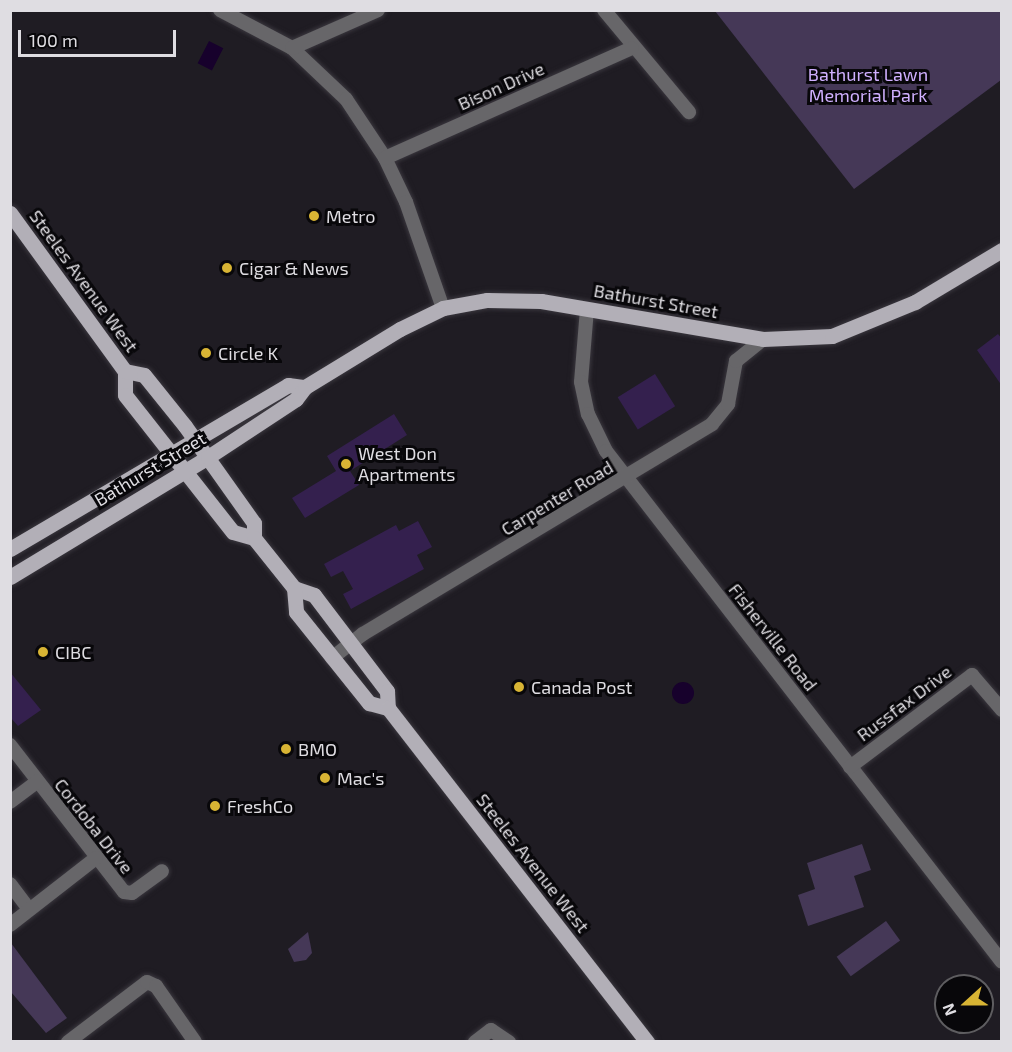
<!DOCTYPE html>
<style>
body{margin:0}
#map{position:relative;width:1012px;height:1052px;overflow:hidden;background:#1f1c23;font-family:"Exo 2",sans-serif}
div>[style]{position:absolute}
.green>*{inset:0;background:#453857;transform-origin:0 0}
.water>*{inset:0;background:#17012c;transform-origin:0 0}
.round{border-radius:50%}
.building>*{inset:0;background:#34204e;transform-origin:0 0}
.roads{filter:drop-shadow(0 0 2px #3a373e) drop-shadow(0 0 2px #3a373e)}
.minor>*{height:14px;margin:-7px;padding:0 7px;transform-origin:7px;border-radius:7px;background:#676669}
.major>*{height:15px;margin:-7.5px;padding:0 7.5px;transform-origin:7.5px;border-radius:7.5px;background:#b2afb7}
.dots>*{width:16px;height:16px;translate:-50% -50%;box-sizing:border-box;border:3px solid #08070a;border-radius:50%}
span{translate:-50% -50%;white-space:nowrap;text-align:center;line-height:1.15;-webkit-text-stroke:6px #08070a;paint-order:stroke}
.park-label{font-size:18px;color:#d0b0ff}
.street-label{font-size:18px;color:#dfdde2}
.poi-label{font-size:18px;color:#dfdde2}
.left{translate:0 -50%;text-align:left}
.frame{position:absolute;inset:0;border:12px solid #dfdde2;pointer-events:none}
.north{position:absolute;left:934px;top:974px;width:60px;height:60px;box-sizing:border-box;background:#08070a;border:2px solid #5e5d60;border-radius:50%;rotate:249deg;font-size:16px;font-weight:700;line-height:24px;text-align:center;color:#dfdde2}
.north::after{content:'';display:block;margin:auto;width:21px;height:27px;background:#d8b434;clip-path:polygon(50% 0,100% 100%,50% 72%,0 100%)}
.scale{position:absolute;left:18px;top:30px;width:158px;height:27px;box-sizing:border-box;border:3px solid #dfdde2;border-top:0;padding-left:8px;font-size:18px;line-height:21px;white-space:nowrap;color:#dfdde2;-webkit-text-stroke:4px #08070a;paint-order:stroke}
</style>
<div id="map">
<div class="green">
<div style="clip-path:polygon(715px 11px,1001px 11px,1001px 80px,854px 189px)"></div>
<div style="clip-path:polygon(862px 844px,871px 870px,854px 876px,864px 907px,808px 926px,798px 895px,815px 889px,807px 863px)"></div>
<div style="left:886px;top:921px;width:24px;height:61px;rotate:54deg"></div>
<div style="clip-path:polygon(308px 932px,312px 953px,306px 960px,294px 962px,288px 949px)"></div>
<div style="clip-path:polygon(11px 943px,67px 1018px,46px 1033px,11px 992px)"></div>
</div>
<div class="water">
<div style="left:209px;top:41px;width:16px;height:25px;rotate:27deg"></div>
<div class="round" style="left:672px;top:682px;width:22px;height:22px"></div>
</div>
<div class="building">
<div style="clip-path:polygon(998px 334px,1002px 339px,1002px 386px,977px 350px)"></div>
<div style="left:655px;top:374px;width:38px;height:44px;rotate:58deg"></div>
<div style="clip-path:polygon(394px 414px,407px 435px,350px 471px,359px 485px,305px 518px,292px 498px,336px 471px,327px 456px)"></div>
<div style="clip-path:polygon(418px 521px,432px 547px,417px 555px,424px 569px,351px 609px,343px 594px,353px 589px,343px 571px,331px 577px,324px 564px,396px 525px,399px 531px)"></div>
<div style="clip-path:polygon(10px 672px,41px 710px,18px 726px,10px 717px)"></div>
</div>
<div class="roads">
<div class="minor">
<div style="left:220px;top:10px;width:81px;rotate:27.8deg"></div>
<div style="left:292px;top:48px;width:74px;rotate:43.4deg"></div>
<div style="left:346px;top:99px;width:71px;rotate:56.5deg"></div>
<div style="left:385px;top:158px;width:49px;rotate:64.5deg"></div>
<div style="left:406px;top:202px;width:112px;rotate:70.8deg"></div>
<div style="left:604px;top:10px;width:133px;rotate:50.2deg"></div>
<div style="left:292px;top:48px;width:94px;rotate:-23.8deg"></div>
<div style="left:385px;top:158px;width:270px;rotate:-24deg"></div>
<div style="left:587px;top:309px;width:73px;rotate:94.7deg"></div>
<div style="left:581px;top:382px;width:33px;rotate:78deg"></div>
<div style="left:588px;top:414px;width:41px;rotate:64.1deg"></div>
<div style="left:606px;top:451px;width:646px;rotate:52.23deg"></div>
<div style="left:332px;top:658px;width:39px;rotate:-38deg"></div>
<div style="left:363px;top:634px;width:407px;rotate:-31deg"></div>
<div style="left:712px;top:424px;width:26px;rotate:-51deg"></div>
<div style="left:728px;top:404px;width:44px;rotate:-79.5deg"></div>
<div style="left:736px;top:361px;width:35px;rotate:-39deg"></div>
<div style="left:10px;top:745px;width:186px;rotate:52.2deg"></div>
<div style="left:124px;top:892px;width:8px;rotate:7deg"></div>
<div style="left:132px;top:893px;width:37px;rotate:-36deg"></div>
<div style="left:850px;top:767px;width:153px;rotate:-37deg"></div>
<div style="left:972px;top:675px;width:46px;rotate:49.4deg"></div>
<div style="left:10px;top:802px;width:34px;rotate:-37deg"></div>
<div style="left:10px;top:884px;width:31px;rotate:53deg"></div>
<div style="left:10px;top:925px;width:109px;rotate:-37.9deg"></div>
<div style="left:68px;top:1042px;width:99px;rotate:-37.2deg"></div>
<div style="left:147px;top:982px;width:10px;rotate:24deg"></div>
<div style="left:156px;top:986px;width:68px;rotate:55.1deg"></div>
<div style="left:475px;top:1042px;width:20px;rotate:-37deg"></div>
<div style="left:491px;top:1030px;width:22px;rotate:34deg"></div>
</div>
<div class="major">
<div style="left:10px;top:213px;width:195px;rotate:54deg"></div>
<div style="left:125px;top:371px;width:24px;rotate:90deg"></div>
<div style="left:125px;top:395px;width:174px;rotate:51.8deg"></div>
<div style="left:233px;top:532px;width:22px;rotate:16deg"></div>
<div style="left:125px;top:371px;width:19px;rotate:12deg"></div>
<div style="left:144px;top:375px;width:65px;rotate:51.2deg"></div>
<div style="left:185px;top:426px;width:119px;rotate:54.6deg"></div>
<div style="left:254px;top:523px;width:15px;rotate:90deg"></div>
<div style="left:254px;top:538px;width:64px;rotate:51.3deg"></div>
<div style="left:294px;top:588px;width:21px;rotate:19deg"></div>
<div style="left:314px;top:595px;width:121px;rotate:52.8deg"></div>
<div style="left:387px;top:691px;width:17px;rotate:87deg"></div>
<div style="left:10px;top:549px;width:323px;rotate:-30.5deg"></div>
<div style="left:288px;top:385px;width:17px;rotate:7deg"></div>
<div style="left:10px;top:577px;width:232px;rotate:-31.2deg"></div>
<div style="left:208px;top:457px;width:105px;rotate:-33.4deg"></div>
<div style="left:296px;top:399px;width:15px;rotate:-53deg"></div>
<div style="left:305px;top:387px;width:111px;rotate:-31.4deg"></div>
<div style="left:400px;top:329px;width:48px;rotate:-26deg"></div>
<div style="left:443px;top:308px;width:45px;rotate:-10.3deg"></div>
<div style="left:487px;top:300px;width:54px;rotate:1.1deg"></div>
<div style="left:541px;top:301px;width:225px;rotate:9.7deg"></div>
<div style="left:763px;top:339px;width:69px;rotate:-2.5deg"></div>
<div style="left:832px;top:336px;width:90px;rotate:-22.3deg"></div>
<div style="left:915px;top:302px;width:101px;rotate:-30.9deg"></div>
<div style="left:294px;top:588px;width:24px;rotate:85deg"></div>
<div style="left:296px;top:612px;width:117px;rotate:51.3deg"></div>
<div style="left:369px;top:703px;width:20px;rotate:15deg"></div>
<div style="left:388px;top:708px;width:423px;rotate:52.2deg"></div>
</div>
</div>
<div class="dots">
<div style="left:314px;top:216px;background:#d8b434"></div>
<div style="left:227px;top:268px;background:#d8b434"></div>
<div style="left:206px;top:353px;background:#d8b434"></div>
<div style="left:346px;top:464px;background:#d8b434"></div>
<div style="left:43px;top:652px;background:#d8b434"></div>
<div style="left:519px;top:687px;background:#d8b434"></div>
<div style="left:286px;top:749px;background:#d8b434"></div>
<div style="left:325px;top:778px;background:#d8b434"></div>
<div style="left:215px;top:806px;background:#d8b434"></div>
</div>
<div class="park-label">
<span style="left:868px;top:85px">Bathurst Lawn<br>Memorial Park</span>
</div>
<div class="street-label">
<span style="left:501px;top:86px;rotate:-24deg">Bison Drive</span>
<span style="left:84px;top:281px;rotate:54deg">Steeles Avenue West</span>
<span style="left:656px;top:301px;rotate:10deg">Bathurst Street</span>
<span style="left:150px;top:469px;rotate:-31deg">Bathurst Street</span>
<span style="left:557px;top:498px;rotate:-31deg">Carpenter Road</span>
<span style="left:773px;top:637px;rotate:52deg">Fisherville Road</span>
<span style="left:904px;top:703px;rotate:-37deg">Russfax Drive</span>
<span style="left:94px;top:826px;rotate:52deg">Cordoba Drive</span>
<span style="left:533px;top:863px;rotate:52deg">Steeles Avenue West</span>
</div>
<div class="poi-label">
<span class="left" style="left:326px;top:216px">Metro</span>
<span class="left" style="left:239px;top:268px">Cigar &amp; News</span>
<span class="left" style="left:218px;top:353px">Circle K</span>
<span class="left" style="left:358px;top:464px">West Don<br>Apartments</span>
<span class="left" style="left:55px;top:652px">CIBC</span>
<span class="left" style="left:531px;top:687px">Canada Post</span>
<span class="left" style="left:298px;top:749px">BMO</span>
<span class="left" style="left:337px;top:778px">Mac's</span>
<span class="left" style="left:227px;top:806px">FreshCo</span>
</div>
<div class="frame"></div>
<div class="north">N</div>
<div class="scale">100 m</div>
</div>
